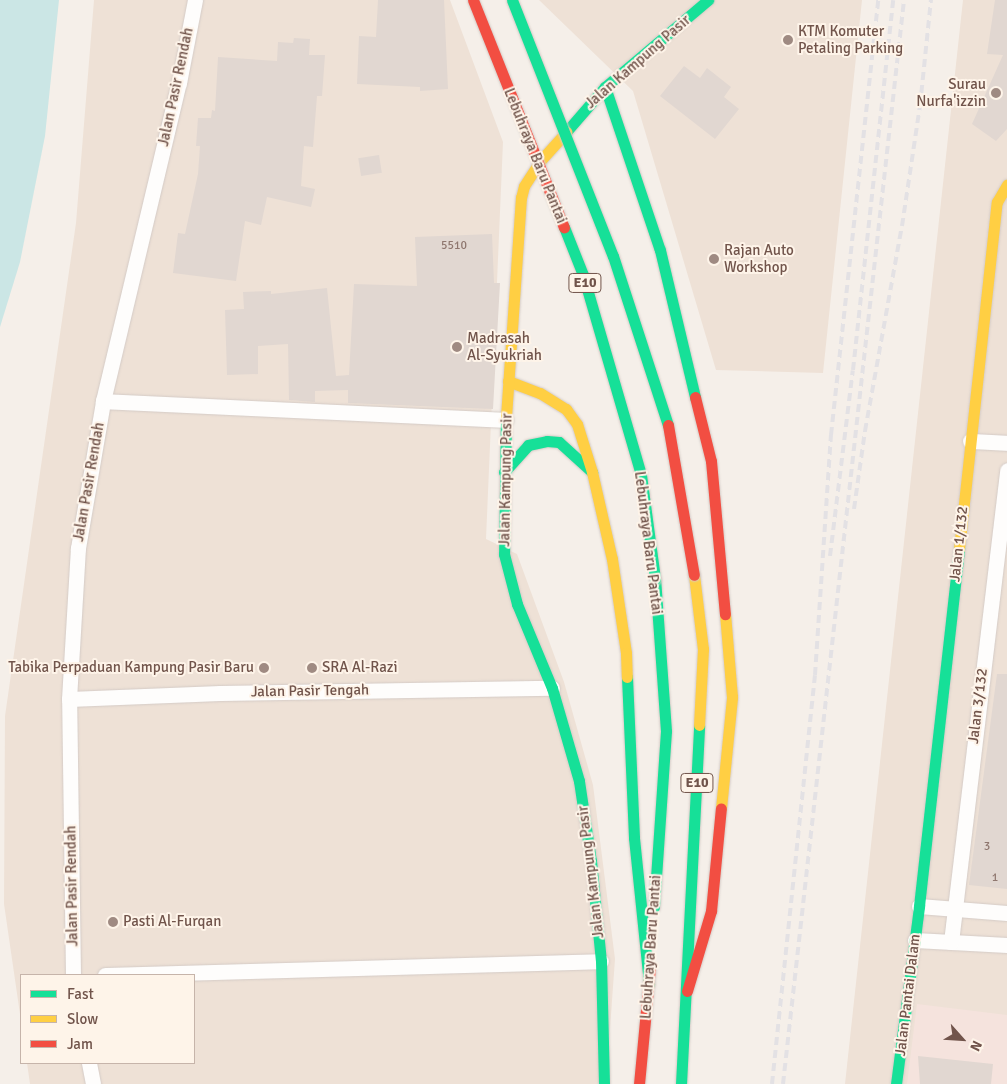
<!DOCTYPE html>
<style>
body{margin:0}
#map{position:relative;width:1007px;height:1084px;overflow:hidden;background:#f5efe9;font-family:Signika,sans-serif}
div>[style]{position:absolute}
.residential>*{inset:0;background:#eee1d6}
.commercial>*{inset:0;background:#f5e3dd}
.water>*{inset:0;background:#cbe6e5}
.building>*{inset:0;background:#e1d7d1;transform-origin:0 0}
.roads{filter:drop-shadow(0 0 1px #d4cbc6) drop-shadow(0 0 1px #d4cbc6)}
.street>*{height:15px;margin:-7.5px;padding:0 7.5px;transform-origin:7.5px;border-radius:7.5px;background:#fefdfc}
.fast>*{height:11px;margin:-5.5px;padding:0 5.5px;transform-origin:5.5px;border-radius:5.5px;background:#16e098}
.slow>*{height:11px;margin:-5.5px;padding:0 5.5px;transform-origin:5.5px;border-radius:5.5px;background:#ffcf43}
.jam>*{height:11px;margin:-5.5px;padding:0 5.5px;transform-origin:5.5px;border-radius:5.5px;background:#f24e42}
.rail>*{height:4px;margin-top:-2px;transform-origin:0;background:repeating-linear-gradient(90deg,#e3e1e4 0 8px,transparent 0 13px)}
.bridges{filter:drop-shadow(0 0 1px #d4cac5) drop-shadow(0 0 1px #d4cac5)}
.fast-bridge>*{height:11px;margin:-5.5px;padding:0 5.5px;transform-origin:5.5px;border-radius:5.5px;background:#16e098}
.jam-bridge>*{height:11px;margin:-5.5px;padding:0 5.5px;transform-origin:5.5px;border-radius:5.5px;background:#f24e42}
.dots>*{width:14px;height:14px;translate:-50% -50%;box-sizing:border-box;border:2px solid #fef4e9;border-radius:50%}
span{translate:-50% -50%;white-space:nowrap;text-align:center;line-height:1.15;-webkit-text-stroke:4px #fef4e9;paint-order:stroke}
.number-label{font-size:12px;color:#8f776f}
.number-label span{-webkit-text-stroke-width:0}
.shield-label span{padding:1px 4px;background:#fef4e9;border:1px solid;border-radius:4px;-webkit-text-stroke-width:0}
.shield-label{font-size:14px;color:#71544b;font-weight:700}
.poi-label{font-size:15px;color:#71544b}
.left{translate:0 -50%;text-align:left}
.right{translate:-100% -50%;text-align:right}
.street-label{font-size:15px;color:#71544b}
.legend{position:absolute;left:20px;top:974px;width:175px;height:90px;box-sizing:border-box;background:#fef4e9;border:1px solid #c6b4aa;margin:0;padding:6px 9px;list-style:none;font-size:15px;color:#71544b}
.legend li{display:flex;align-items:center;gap:10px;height:25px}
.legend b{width:25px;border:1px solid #c6b4aa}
.north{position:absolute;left:937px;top:1014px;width:50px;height:50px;-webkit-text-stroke:4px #fef4e9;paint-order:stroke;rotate:116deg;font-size:14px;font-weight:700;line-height:20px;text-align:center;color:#71544b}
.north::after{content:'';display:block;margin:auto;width:18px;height:22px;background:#71544b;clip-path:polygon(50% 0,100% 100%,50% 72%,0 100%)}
</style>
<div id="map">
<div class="residential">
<div style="clip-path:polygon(94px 0,450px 0,503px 142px,486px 539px,517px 554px,564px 682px,593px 785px,615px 959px,606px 1084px,30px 1084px,27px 1063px,194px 1063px,194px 975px,21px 975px,21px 1021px,4px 904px,5px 716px,76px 223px)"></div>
<div style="clip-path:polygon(539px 0,862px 0,823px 373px,716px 370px,633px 91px)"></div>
<div style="clip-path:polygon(963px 0,1007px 0,1007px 1084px,845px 1084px)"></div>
</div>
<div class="commercial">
<div style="clip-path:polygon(917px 1004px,1007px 1015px,1007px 1084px,907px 1084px)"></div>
</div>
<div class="water">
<div style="clip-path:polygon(0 0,59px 0,45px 136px,20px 262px,0 327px)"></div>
</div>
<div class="building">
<div style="clip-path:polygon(378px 0,444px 0,448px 89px,420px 91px,420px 87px,357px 84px,359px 36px,376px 37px)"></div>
<div style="clip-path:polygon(995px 0,1007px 0,1007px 129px,996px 141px,972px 124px,1003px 55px,987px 54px)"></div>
<div style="clip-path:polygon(294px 38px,310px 39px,309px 55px,325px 55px,322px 96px,317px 96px,313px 147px,304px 146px,301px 186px,315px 189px,311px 207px,267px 197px,261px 225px,245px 221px,236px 281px,173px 273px,178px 233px,185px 234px,198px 174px,200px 146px,196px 146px,198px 118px,211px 118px,212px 110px,215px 111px,218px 57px,277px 61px,278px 42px,293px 43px)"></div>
<div style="clip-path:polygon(684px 66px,700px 78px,707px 68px,731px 87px,724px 97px,739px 109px,715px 139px,660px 96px)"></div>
<div style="left:379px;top:155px;width:18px;height:21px;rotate:81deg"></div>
<div style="clip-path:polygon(492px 234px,494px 283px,500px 283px,493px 409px,348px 403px,348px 390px,315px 391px,315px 402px,289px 400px,288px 344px,258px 346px,258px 374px,227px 375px,225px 310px,244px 309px,243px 292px,271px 291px,271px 294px,327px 288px,336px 376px,349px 375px,354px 284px,417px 286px,415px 237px)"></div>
<div style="clip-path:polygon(997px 674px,1007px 674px,1007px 889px,969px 885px)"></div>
<div style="clip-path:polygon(918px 1056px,993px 1064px,991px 1084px,920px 1084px)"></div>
</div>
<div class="roads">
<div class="street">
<div style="left:103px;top:401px;width:403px;rotate:2.7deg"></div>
<div style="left:970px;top:441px;width:37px;rotate:3deg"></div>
<div style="left:69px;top:699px;width:151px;rotate:-2.3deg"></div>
<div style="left:220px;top:693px;width:332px;rotate:-0.9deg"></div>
<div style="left:919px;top:906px;width:88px;rotate:4.5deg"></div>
<div style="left:915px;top:940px;width:92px;rotate:3.1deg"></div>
<div style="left:951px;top:942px;width:475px;rotate:-83.2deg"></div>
<div style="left:73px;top:975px;width:276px;rotate:-90.8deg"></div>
<div style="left:69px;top:699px;width:151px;rotate:-86.6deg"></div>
<div style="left:78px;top:548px;width:149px;rotate:-80.3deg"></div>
<div style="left:103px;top:401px;width:327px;rotate:-76.6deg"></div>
<div style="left:179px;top:83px;width:85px;rotate:-79.1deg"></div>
<div style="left:105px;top:975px;width:496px;rotate:-1.6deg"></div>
<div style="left:89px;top:1063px;width:21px;rotate:79deg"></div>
</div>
<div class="fast">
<div style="left:605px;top:87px;width:172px;rotate:71.4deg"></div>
<div style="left:660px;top:250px;width:151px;rotate:76.6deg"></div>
<div style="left:566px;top:132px;width:60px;rotate:-49.1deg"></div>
<div style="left:605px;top:87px;width:135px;rotate:-40.2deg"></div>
<div style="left:506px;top:417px;width:137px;rotate:90.8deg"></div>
<div style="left:504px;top:554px;width:52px;rotate:75.4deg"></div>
<div style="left:517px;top:604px;width:91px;rotate:67.4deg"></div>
<div style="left:552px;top:688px;width:97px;rotate:73.8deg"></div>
<div style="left:579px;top:781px;width:81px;rotate:81.5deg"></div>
<div style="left:591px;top:861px;width:100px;rotate:84.3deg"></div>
<div style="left:601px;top:961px;width:123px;rotate:88.6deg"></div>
<div style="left:504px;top:472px;width:36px;rotate:-48deg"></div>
<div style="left:528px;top:445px;width:19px;rotate:-12deg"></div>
<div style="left:547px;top:441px;width:12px;rotate:5deg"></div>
<div style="left:559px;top:442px;width:45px;rotate:42.3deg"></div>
<div style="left:627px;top:677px;width:161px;rotate:87.5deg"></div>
<div style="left:634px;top:838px;width:147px;rotate:84.1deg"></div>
<div style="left:654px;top:907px;width:176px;rotate:-86.1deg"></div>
<div style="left:666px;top:731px;width:152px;rotate:-94.1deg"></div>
<div style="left:681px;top:1084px;width:359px;rotate:-87.1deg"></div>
<div style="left:896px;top:1084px;width:179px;rotate:-82.6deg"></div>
<div style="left:919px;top:906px;width:359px;rotate:-83.6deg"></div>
</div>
<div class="slow">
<div style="left:508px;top:381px;width:34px;rotate:21deg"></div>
<div style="left:540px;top:393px;width:31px;rotate:32deg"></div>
<div style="left:566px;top:409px;width:19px;rotate:54deg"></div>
<div style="left:577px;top:424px;width:50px;rotate:72.6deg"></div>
<div style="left:592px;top:472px;width:89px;rotate:77.1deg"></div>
<div style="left:612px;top:559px;width:95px;rotate:81.5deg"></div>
<div style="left:626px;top:653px;width:24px;rotate:88deg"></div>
<div style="left:506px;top:417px;width:220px;rotate:-86.1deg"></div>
<div style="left:521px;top:198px;width:12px;rotate:-76deg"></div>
<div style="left:524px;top:186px;width:31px;rotate:-57deg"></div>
<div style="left:541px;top:160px;width:38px;rotate:-48deg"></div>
<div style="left:959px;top:549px;width:349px;rotate:-83.8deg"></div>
<div style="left:997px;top:202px;width:20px;rotate:-60deg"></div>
<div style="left:694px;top:575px;width:75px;rotate:83.1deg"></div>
<div style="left:703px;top:649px;width:76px;rotate:93deg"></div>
<div style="left:721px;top:808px;width:112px;rotate:-84.3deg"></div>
<div style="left:732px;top:697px;width:83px;rotate:-94.8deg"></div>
</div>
<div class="jam">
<div style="left:695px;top:397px;width:66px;rotate:76deg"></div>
<div style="left:711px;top:461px;width:154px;rotate:84.8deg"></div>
<div style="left:687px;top:991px;width:84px;rotate:-73.3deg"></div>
<div style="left:711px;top:911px;width:103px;rotate:-84.5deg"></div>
<div style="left:639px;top:1084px;width:118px;rotate:-84.6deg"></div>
</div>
</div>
<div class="rail">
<div style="left:854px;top:509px;width:79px;rotate:-82deg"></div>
<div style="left:865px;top:431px;width:208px;rotate:-79.8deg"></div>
<div style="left:902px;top:226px;width:121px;rotate:-81.5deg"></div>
<div style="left:920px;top:106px;width:107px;rotate:-84.1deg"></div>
<div style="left:830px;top:556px;width:187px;rotate:-83deg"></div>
<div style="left:853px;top:370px;width:372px;rotate:-83.8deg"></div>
<div style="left:772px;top:1084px;width:411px;rotate:-84deg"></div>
<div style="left:815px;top:675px;width:241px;rotate:-86.2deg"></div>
<div style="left:831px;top:435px;width:438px;rotate:-83.8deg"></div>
<div style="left:783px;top:1084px;width:1091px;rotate:-83.63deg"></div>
</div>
<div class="bridges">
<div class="fast-bridge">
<div style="left:512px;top:0;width:275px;rotate:68.5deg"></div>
<div style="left:613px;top:256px;width:178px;rotate:72deg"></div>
<div style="left:564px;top:227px;width:52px;rotate:68.4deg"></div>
<div style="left:583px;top:275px;width:208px;rotate:73.8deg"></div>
<div style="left:641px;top:475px;width:105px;rotate:82.3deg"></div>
</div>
<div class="jam-bridge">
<div style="left:473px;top:0;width:245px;rotate:68.2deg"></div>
<div style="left:668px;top:425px;width:152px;rotate:80.2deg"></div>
</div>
</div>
<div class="dots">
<div style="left:788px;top:40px;background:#9f8a82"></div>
<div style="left:996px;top:93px;background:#9f8a82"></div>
<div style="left:714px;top:259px;background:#9f8a82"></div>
<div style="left:457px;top:347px;background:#9f8a82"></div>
<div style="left:264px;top:668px;background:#9f8a82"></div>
<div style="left:312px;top:668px;background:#9f8a82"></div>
<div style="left:113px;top:922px;background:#9f8a82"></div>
</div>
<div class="number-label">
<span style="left:454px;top:246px">5510</span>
<span style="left:987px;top:847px">3</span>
<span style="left:995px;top:878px">1</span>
</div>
<div class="shield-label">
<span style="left:585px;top:283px">E10</span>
<span style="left:697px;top:783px">E10</span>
</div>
<div class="poi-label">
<span class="left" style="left:798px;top:40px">KTM Komuter<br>Petaling Parking</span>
<span class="right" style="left:986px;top:93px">Surau<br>Nurfa'izzin</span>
<span class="left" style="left:724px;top:259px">Rajan Auto<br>Workshop</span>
<span class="left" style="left:467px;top:347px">Madrasah<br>Al-Syukriah</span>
<span class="right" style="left:254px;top:668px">Tabika Perpaduan Kampung Pasir Baru</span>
<span class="left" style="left:322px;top:668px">SRA Al-Razi</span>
<span class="left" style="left:123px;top:922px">Pasti Al-Furqan</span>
</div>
<div class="street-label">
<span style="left:638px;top:62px;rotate:-41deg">Jalan Kampung Pasir</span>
<span style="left:176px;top:87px;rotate:-78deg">Jalan Pasir Rendah</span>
<span style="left:535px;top:156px;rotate:68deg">Lebuhraya Baru Pantai</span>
<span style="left:506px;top:480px;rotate:-89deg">Jalan Kampung Pasir</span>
<span style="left:89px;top:482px;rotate:-80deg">Jalan Pasir Rendah</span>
<span style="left:648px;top:543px;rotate:83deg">Lebuhraya Baru Pantai</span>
<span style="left:959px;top:544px;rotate:-84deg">Jalan 1/132</span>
<span style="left:310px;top:691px;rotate:-1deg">Jalan Pasir Tengah</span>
<span style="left:978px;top:706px;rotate:-83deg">Jalan 3/132</span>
<span style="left:591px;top:872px;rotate:-97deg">Jalan Kampung Pasir</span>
<span style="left:72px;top:886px;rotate:-91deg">Jalan Pasir Rendah</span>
<span style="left:651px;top:947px;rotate:-86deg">Lebuhraya Baru Pantai</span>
<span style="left:908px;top:995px;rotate:-83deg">Jalan Pantai Dalam</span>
</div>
<ul class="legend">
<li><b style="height:6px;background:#16e098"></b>Fast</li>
<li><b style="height:6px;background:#ffcf43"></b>Slow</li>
<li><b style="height:6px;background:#f24e42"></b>Jam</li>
</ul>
<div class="north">N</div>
</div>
